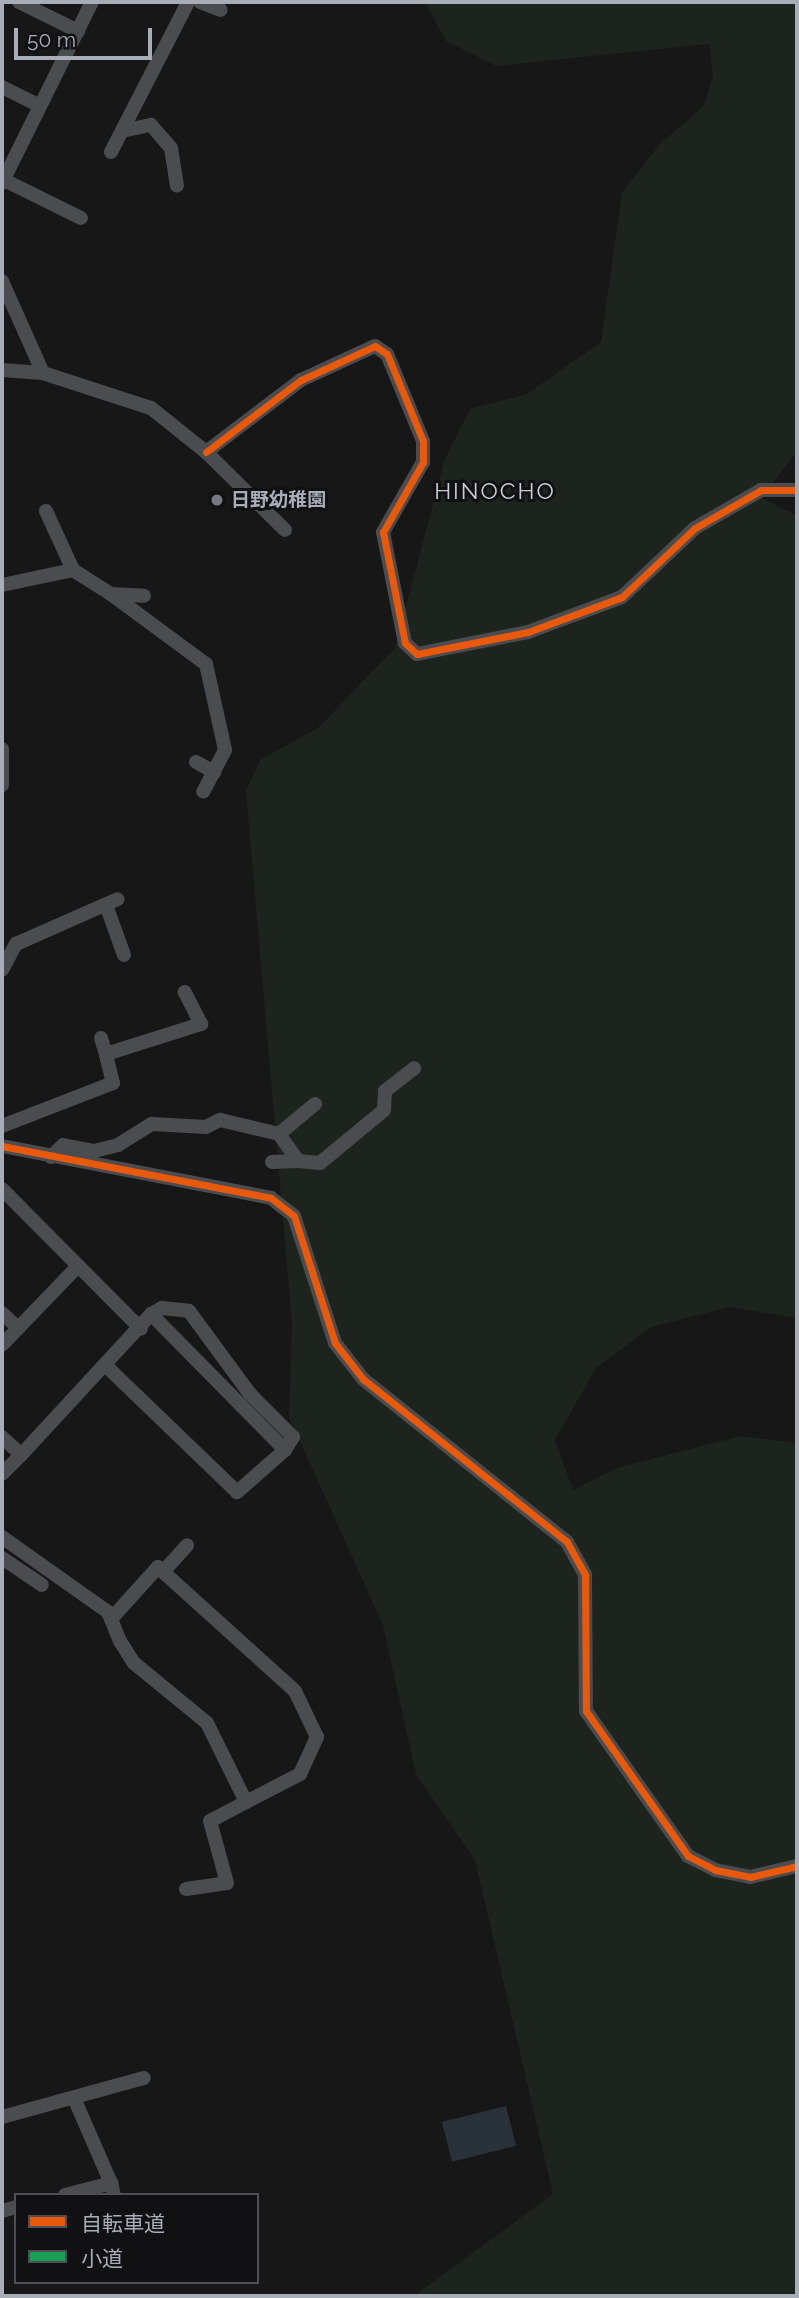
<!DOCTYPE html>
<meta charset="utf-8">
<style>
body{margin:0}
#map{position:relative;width:799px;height:2298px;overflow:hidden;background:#171717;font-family:Raleway,"Noto Sans JP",sans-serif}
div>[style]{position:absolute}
.green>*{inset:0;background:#1d241e}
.water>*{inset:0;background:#2a3239;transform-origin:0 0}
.street>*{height:14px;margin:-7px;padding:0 7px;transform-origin:7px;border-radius:7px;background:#4b4c50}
.quiet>*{height:5px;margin-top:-2.5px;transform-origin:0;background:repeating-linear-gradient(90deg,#1a9f57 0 10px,transparent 0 15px)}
.cycleway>*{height:7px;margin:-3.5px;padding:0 3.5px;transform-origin:3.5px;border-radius:3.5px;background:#e8590c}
.dots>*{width:19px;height:19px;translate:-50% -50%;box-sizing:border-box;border:4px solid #111113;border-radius:50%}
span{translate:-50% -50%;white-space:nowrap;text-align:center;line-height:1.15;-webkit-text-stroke:6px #111113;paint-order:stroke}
.poi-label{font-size:19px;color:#a8adb8;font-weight:700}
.left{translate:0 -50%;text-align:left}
.quarter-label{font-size:23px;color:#c9ccd4;letter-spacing:2px}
.frame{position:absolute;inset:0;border:4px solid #a8adb8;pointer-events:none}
.legend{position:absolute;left:14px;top:2193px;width:245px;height:91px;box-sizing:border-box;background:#111113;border:2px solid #4d4f55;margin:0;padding:9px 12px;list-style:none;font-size:21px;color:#a8adb8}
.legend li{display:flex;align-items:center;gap:14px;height:35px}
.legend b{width:35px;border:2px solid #4d4f55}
.scale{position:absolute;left:14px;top:28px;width:138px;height:32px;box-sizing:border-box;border:4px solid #a8adb8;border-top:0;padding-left:9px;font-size:21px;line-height:24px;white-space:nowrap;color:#a8adb8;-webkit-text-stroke:5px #111113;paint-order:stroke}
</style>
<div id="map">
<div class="green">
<div style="clip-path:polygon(425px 2px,797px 2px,797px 451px,762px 498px,797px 516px,797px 1318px,729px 1307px,651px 1327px,596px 1368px,555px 1440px,573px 1490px,617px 1468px,740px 1436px,797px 1443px,797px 2296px,414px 2296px,553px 2194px,475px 1860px,416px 1774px,383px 1625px,289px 1417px,292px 1323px,246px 791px,260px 760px,318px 728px,395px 648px,445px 459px,470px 409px,527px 394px,601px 342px,622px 193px,659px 145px,704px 106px,713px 76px,709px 44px,496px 66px,446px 41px)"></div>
</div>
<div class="water">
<div style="left:506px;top:2106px;width:41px;height:66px;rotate:76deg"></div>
</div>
<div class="street">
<div style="left:19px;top:2px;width:66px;rotate:26.2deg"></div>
<div style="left:200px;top:2px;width:22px;rotate:21deg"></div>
<div style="left:2px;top:87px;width:42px;rotate:26.6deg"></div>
<div style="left:122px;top:131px;width:30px;rotate:-12deg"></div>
<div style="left:151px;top:125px;width:30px;rotate:49deg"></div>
<div style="left:171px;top:148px;width:38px;rotate:81deg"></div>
<div style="left:111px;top:152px;width:169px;rotate:-62.8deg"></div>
<div style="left:2px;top:179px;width:88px;rotate:26.3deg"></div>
<div style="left:2px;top:183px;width:202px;rotate:-63.6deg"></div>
<div style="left:2px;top:281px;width:101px;rotate:66deg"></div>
<div style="left:2px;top:370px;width:41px;rotate:4.2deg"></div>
<div style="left:43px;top:373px;width:114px;rotate:18deg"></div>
<div style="left:151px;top:408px;width:70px;rotate:38.7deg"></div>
<div style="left:206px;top:452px;width:111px;rotate:44.6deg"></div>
<div style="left:206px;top:452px;width:119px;rotate:-37.2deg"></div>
<div style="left:301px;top:380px;width:81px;rotate:-24.7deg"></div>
<div style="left:375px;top:346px;width:14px;rotate:34deg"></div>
<div style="left:387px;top:354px;width:94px;rotate:67.5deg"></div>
<div style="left:423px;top:441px;width:21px;rotate:90deg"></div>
<div style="left:423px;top:462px;width:81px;rotate:119.7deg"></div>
<div style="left:383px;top:532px;width:113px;rotate:78.8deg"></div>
<div style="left:405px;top:643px;width:16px;rotate:43deg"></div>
<div style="left:417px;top:654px;width:113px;rotate:-11.2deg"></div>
<div style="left:528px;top:632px;width:100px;rotate:-20.4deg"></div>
<div style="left:622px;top:597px;width:100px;rotate:-43.4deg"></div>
<div style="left:695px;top:528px;width:76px;rotate:-29.9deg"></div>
<div style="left:761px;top:490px;width:36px"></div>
<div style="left:73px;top:570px;width:45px;rotate:32.3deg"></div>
<div style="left:111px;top:594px;width:33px;rotate:3deg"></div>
<div style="left:2px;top:585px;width:73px;rotate:-11.9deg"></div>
<div style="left:73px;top:570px;width:65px;rotate:-114.6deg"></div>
<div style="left:111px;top:594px;width:118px;rotate:36.4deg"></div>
<div style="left:206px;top:664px;width:88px;rotate:77.5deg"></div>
<div style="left:225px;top:750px;width:47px;rotate:117.6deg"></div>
<div style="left:2px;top:749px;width:36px;rotate:90deg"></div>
<div style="left:196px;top:762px;width:21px;rotate:29deg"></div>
<div style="left:106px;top:905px;width:53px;rotate:70.2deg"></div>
<div style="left:2px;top:970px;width:30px;rotate:-62deg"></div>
<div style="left:16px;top:944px;width:111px;rotate:-23.8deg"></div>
<div style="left:101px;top:1038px;width:17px;rotate:73deg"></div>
<div style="left:106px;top:1054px;width:100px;rotate:-17.5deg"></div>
<div style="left:201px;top:1024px;width:36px;rotate:-117deg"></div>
<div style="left:2px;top:1126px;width:119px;rotate:-21.2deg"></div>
<div style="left:113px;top:1083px;width:30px;rotate:-104deg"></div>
<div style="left:279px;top:1134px;width:33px;rotate:55deg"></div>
<div style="left:298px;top:1161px;width:22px;rotate:5deg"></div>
<div style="left:320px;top:1163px;width:83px;rotate:-39.6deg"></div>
<div style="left:384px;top:1110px;width:19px;rotate:-87deg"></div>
<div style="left:385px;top:1091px;width:37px;rotate:-38deg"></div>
<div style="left:2px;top:1146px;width:274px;rotate:10.9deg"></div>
<div style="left:271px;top:1198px;width:29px;rotate:38deg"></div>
<div style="left:294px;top:1216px;width:133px;rotate:72.1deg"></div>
<div style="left:335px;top:1343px;width:46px;rotate:52.1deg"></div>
<div style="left:363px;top:1379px;width:261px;rotate:38.6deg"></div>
<div style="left:567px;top:1542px;width:38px;rotate:61deg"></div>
<div style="left:585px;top:1575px;width:136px;rotate:89.6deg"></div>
<div style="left:586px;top:1711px;width:177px;rotate:54.9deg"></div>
<div style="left:688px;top:1856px;width:30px;rotate:27deg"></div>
<div style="left:715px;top:1870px;width:36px;rotate:11deg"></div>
<div style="left:750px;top:1877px;width:48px;rotate:-13.2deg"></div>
<div style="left:51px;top:1157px;width:17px;rotate:-45deg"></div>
<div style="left:63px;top:1145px;width:32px;rotate:11deg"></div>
<div style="left:94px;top:1151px;width:25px;rotate:-14deg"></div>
<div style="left:118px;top:1145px;width:40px;rotate:-32deg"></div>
<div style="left:152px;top:1124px;width:54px;rotate:3.2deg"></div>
<div style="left:206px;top:1127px;width:16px;rotate:-27deg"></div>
<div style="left:220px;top:1120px;width:61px;rotate:13.3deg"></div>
<div style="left:279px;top:1134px;width:47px;rotate:-39.8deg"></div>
<div style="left:272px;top:1162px;width:26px;rotate:-2deg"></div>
<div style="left:2px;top:1189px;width:197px;rotate:45.2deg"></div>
<div style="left:2px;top:1313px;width:22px;rotate:43deg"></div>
<div style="left:151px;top:1314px;width:13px;rotate:-29deg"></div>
<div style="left:162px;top:1308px;width:27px;rotate:6deg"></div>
<div style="left:189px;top:1311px;width:103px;rotate:53.7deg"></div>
<div style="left:250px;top:1394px;width:61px;rotate:45deg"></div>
<div style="left:293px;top:1437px;width:15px;rotate:122deg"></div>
<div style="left:2px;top:1345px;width:110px;rotate:-46.1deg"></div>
<div style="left:2px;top:1437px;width:26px;rotate:43deg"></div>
<div style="left:21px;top:1455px;width:27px;rotate:135deg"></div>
<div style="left:21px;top:1455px;width:192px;rotate:-47.3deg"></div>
<div style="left:151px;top:1314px;width:191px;rotate:45.4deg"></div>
<div style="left:285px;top:1450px;width:64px;rotate:138.8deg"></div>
<div style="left:237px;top:1492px;width:182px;rotate:-136.1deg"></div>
<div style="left:2px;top:1537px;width:130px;rotate:35.3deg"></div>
<div style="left:108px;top:1612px;width:8px;rotate:67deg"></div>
<div style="left:111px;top:1619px;width:24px;rotate:68deg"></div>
<div style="left:120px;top:1641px;width:26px;rotate:58deg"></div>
<div style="left:134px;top:1663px;width:94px;rotate:39.4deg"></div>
<div style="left:207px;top:1723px;width:88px;rotate:63.7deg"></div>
<div style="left:246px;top:1802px;width:61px;rotate:-27.4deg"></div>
<div style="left:300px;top:1774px;width:41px;rotate:-65.3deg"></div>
<div style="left:317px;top:1737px;width:51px;rotate:-115.6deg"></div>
<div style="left:295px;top:1691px;width:185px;rotate:-137.9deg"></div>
<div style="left:158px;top:1567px;width:70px;rotate:132.1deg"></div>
<div style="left:2px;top:1558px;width:48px;rotate:34deg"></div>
<div style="left:163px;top:1572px;width:36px;rotate:-48deg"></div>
<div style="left:186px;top:1889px;width:41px;rotate:-8.3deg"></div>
<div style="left:227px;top:1883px;width:64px;rotate:-105.3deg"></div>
<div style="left:210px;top:1821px;width:41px;rotate:-27.8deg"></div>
<div style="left:74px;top:2098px;width:93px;rotate:66.5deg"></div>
<div style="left:2px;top:2117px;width:147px;rotate:-15.4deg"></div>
<div style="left:65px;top:2195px;width:48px;rotate:-14.6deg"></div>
<div style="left:111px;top:2183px;width:12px;rotate:76deg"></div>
<div style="left:2px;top:2211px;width:15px;rotate:-16deg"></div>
</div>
<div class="quiet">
<div style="left:680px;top:2296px;width:1px"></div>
</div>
<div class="cycleway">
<div style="left:206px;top:452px;width:119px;rotate:-37.2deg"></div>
<div style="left:301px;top:380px;width:81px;rotate:-24.7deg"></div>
<div style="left:375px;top:346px;width:14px;rotate:34deg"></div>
<div style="left:387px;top:354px;width:94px;rotate:67.5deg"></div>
<div style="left:423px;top:441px;width:21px;rotate:90deg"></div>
<div style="left:423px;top:462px;width:81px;rotate:119.7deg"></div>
<div style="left:383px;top:532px;width:113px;rotate:78.8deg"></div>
<div style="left:405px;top:643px;width:16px;rotate:43deg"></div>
<div style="left:417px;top:654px;width:113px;rotate:-11.2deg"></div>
<div style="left:528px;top:632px;width:100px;rotate:-20.4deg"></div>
<div style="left:622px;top:597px;width:100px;rotate:-43.4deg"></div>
<div style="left:695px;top:528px;width:76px;rotate:-29.9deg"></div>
<div style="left:761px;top:490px;width:36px"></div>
<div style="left:2px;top:1146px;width:274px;rotate:10.9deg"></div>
<div style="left:271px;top:1198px;width:29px;rotate:38deg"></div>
<div style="left:294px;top:1216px;width:133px;rotate:72.1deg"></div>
<div style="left:335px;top:1343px;width:46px;rotate:52.1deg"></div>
<div style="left:363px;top:1379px;width:261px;rotate:38.6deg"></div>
<div style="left:567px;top:1542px;width:38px;rotate:61deg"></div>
<div style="left:585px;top:1575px;width:136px;rotate:89.6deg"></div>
<div style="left:586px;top:1711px;width:177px;rotate:54.9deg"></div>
<div style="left:688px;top:1856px;width:30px;rotate:27deg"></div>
<div style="left:715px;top:1870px;width:36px;rotate:11deg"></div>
<div style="left:750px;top:1877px;width:48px;rotate:-13.2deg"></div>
</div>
<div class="dots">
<div style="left:217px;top:500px;background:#757880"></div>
</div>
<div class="poi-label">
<span class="left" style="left:231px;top:500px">日野幼稚園</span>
</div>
<div class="quarter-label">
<span style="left:495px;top:491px">HINOCHO</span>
</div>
<div class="frame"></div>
<ul class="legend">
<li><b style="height:9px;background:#e8590c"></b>自転車道</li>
<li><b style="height:9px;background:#1a9f57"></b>小道</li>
</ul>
<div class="scale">50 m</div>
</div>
